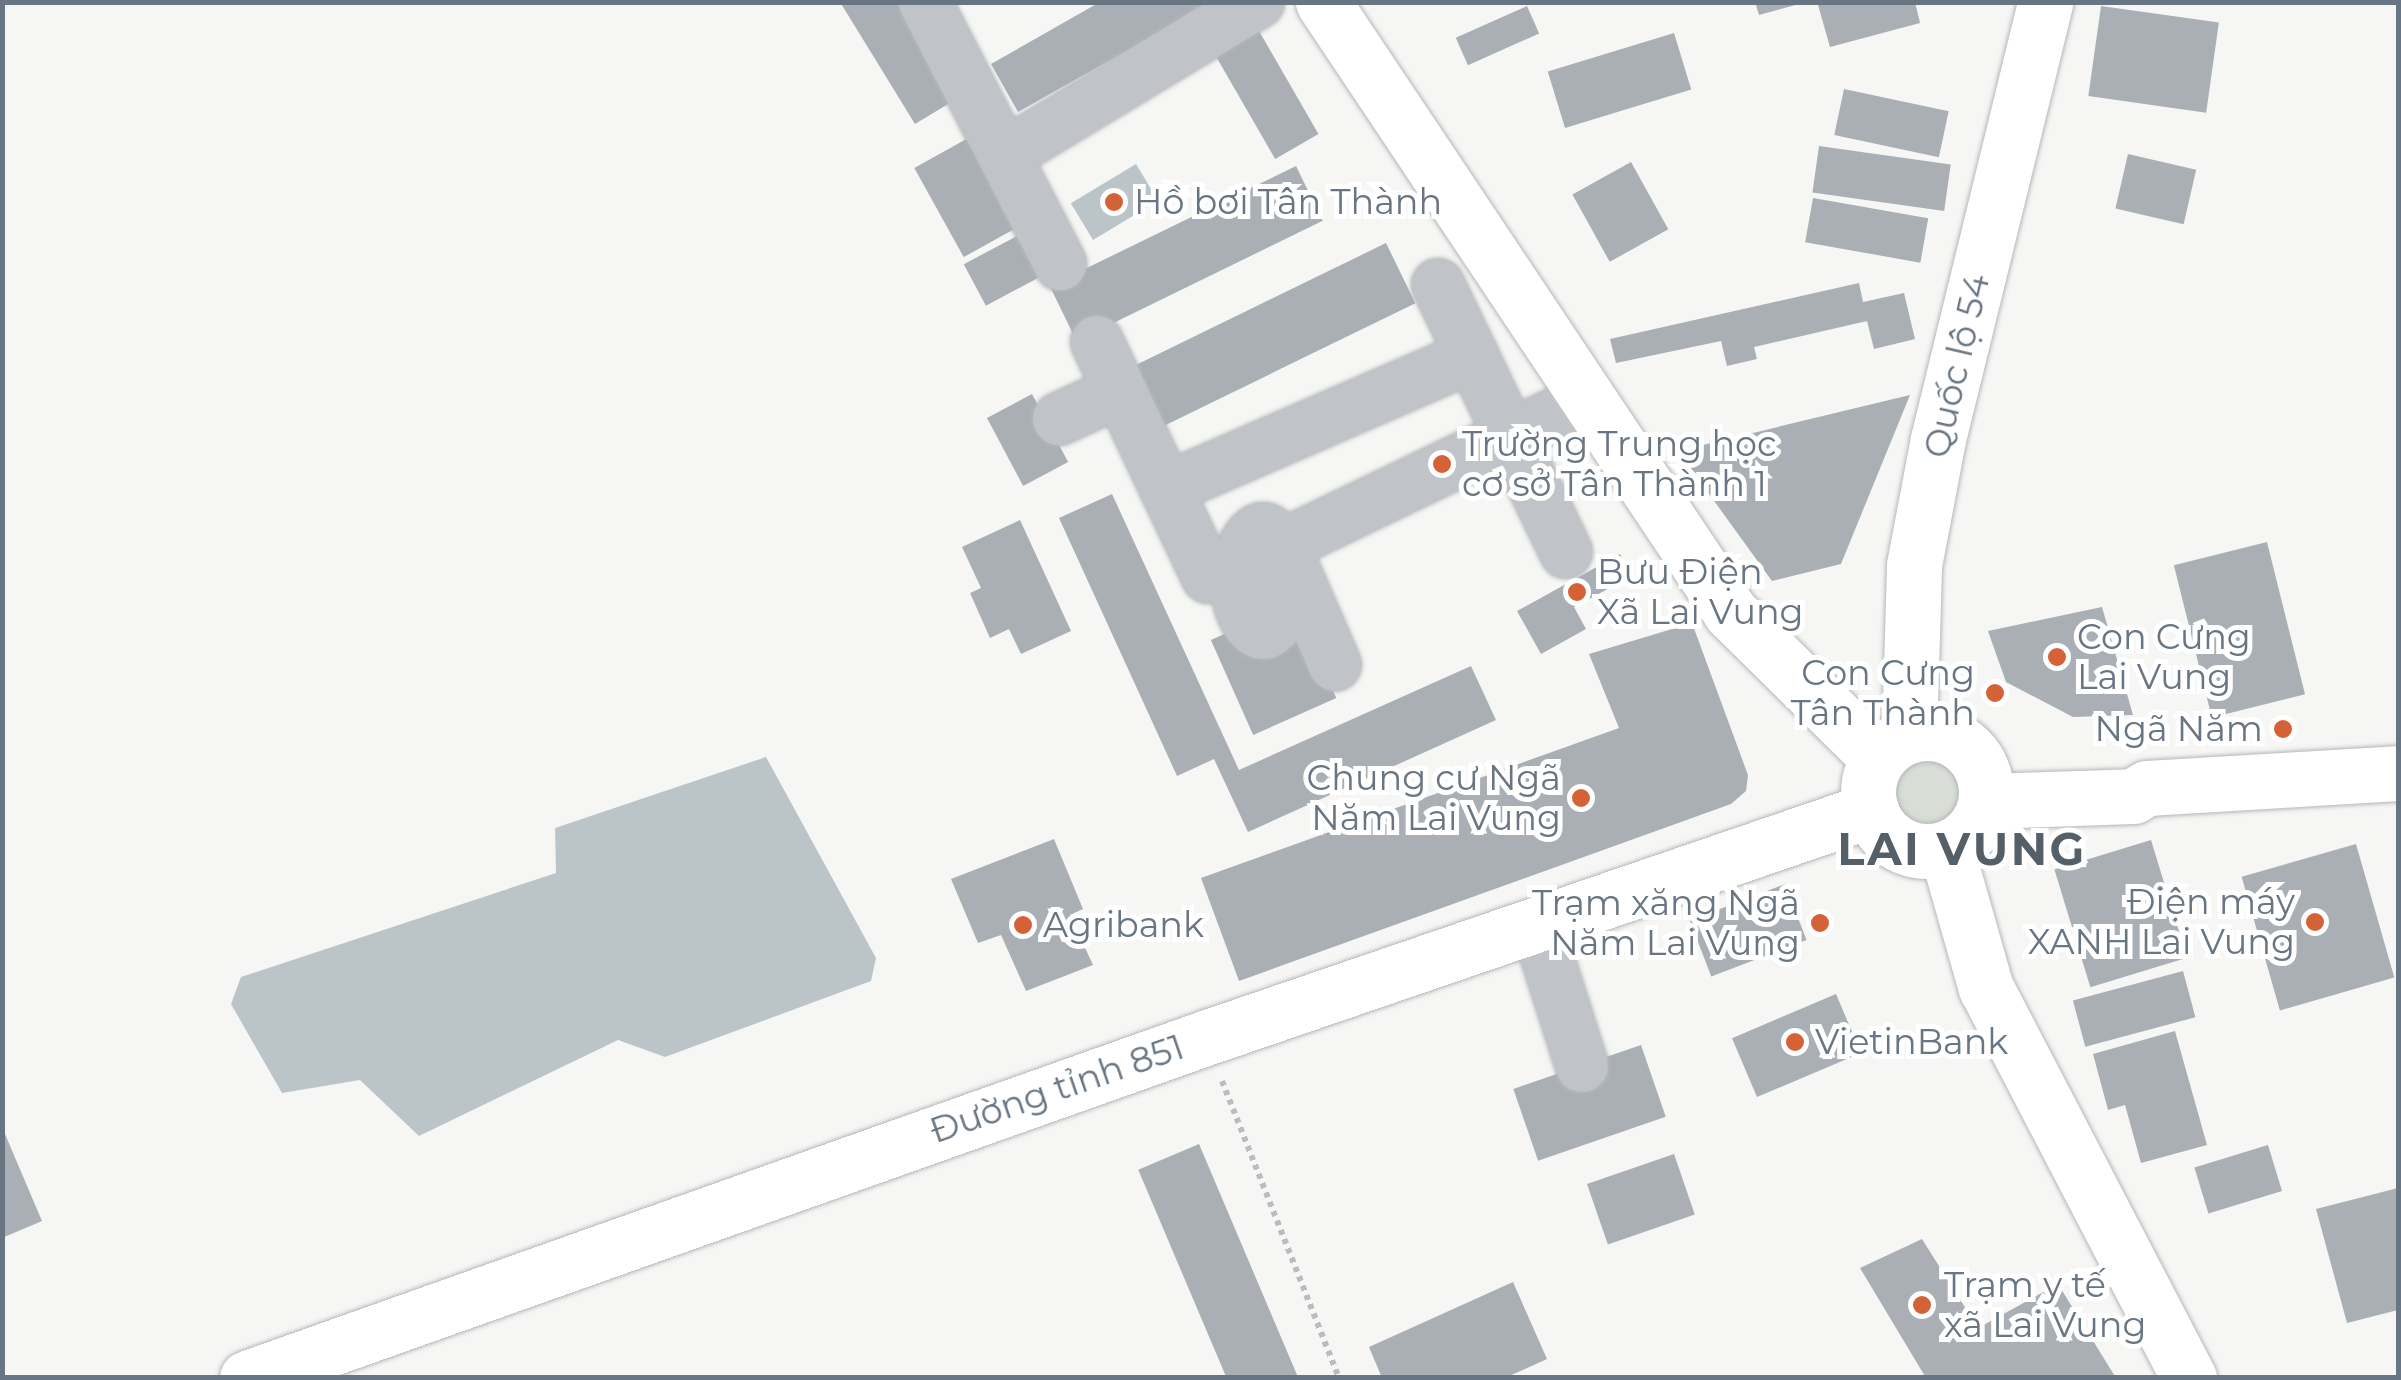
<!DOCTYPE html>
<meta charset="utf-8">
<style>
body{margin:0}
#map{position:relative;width:2401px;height:1380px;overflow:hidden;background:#f6f7f4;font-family:Montserrat,sans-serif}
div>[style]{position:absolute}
.green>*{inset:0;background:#d8ddd5}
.round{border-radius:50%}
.water>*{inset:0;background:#bbc4c9;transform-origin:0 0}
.building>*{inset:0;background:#a9afb5;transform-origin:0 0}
.path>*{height:6px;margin-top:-3px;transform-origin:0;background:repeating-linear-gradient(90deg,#babcbf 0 5px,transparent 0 10px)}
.roads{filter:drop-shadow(0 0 2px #b4b7bb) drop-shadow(0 0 2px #b4b7bb)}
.minor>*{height:52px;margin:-26px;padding:0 26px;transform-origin:26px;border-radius:26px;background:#c0c3c7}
.minor>.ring{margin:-26px;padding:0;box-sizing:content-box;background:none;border:52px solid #c0c3c7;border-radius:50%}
.major>*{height:55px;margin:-27.5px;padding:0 27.5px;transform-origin:27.5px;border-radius:27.5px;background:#fff}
.highway>*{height:55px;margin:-27.5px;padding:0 27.5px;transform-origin:27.5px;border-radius:27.5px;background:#fff}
.highway>.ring{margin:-27.5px;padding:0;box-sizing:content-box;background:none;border:55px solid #fff;border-radius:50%}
.dots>*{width:28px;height:28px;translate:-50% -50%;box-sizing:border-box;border:5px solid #fff;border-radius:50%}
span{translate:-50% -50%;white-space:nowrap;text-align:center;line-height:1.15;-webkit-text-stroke:10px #fff;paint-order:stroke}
.poi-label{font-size:35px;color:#687582}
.left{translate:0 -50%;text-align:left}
.right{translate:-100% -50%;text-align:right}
.street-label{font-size:35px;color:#687582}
.district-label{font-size:45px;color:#555f68;font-weight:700;letter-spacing:2.5px}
.frame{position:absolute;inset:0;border:5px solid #687582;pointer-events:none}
</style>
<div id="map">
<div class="green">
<div class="round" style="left:1895px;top:760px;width:66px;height:66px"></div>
</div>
<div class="water">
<div style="left:1136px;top:164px;width:43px;height:76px;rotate:59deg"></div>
<div style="clip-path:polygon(766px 757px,876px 958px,871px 981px,665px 1057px,618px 1040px,419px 1136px,360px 1080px,282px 1093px,231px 1004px,241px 977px,556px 873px,555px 828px)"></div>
</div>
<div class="building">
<div style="clip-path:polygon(840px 2px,906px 2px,963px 95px,915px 124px)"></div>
<div style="clip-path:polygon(1100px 2px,1214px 2px,1018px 112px,991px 64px)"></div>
<div style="clip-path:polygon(1755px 2px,1799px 2px,1799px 4px,1759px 15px)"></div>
<div style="clip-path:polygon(1827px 2px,1915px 2px,1920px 23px,1830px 47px,1818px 5px)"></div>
<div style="left:1527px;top:6px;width:30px;height:78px;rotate:66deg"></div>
<div style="left:2101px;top:6px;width:119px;height:91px;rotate:8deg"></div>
<div style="left:1255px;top:24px;width:127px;height:50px;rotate:60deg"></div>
<div style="left:1674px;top:33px;width:59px;height:132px;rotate:73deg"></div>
<div style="left:1844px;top:89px;width:107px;height:47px;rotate:12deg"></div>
<div style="left:979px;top:132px;width:102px;height:74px;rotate:61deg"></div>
<div style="left:1819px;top:146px;width:133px;height:47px;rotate:8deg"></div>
<div style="left:2128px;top:154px;width:70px;height:56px;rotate:13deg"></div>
<div style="left:1631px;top:162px;width:77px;height:67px;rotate:61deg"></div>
<div style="left:1296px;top:166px;width:61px;height:274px;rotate:64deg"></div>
<div style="left:1813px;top:198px;width:117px;height:45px;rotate:10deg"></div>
<div style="left:1030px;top:229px;width:47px;height:75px;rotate:62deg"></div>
<div style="left:1386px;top:243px;width:67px;height:284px;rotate:64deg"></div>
<div style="clip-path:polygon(1859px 283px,1863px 302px,1904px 293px,1915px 339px,1874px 349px,1867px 321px,1754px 347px,1757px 359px,1727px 366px,1721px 341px,1616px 363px,1610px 339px)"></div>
<div style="left:1032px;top:394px;width:77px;height:51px;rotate:62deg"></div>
<div style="clip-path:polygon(1910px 395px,1841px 564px,1772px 581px,1678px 451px)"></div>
<div style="clip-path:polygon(1112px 494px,1239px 770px,1471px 666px,1496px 720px,1248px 832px,1214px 759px,1177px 776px,1059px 518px)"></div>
<div style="clip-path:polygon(1020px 520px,1071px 631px,1021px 654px,1009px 629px,990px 638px,970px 593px,981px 588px,962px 547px)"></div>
<div style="left:2267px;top:542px;width:157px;height:96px;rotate:76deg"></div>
<div style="clip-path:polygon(1620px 554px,1632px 576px,1574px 607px,1586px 629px,1541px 654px,1517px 611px)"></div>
<div style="left:1294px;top:603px;width:104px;height:91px;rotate:66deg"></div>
<div style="clip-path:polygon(2102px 607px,2133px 715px,2073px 717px,2006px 682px,1988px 631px)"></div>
<div style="clip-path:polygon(1692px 623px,1748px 775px,1746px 791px,1731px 804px,1239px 981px,1201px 878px,1619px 728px,1589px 654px)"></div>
<div style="clip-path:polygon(1054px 839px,1083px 909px,1070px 915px,1093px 965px,1026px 991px,1001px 935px,978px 943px,951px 879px)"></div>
<div style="left:2151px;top:840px;width:123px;height:101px;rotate:73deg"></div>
<div style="left:2356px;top:844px;width:139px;height:119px;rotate:74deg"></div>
<div style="left:1785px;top:884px;width:60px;height:102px;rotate:69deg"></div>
<div style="left:2183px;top:971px;width:48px;height:114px;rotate:75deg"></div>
<div style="left:1836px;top:994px;width:64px;height:113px;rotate:67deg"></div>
<div style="clip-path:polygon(2175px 1031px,2207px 1145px,2141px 1163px,2125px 1105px,2108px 1110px,2093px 1054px)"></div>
<div style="left:1641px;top:1045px;width:76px;height:135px;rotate:71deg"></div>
<div style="clip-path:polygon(2px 1127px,42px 1221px,2px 1238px)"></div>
<div style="left:1199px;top:1144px;width:254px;height:66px;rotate:67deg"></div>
<div style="left:2268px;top:1145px;width:48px;height:77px;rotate:73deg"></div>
<div style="left:1674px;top:1154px;width:64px;height:92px;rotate:71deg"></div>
<div style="clip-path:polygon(2398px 1188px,2398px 1310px,2347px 1323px,2316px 1209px)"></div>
<div style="clip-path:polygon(1922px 1239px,1978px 1328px,2058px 1284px,2116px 1378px,1926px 1378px,1860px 1268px)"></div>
<div style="clip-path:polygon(1513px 1282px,1547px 1359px,1505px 1378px,1382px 1378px,1369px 1347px)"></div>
</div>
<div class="path">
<div style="left:1222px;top:1081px;width:319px;rotate:68.5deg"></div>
</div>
<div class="roads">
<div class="minor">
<div style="left:925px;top:2px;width:295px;rotate:62.7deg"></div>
<div style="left:1005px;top:155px;width:296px;rotate:-31.2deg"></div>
<div style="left:1438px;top:285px;width:296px;rotate:64.4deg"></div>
<div style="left:1097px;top:342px;width:260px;rotate:64.7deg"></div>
<div style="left:1059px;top:419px;width:67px;rotate:-24.7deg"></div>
<div style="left:1166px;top:489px;width:334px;rotate:-23.5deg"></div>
<div class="ring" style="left:1237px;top:529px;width:-4px;height:-4px"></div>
<div style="left:1284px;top:545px;width:334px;rotate:-25.7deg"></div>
<div style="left:1285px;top:550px;width:125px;rotate:66.5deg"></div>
<div style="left:1537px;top:925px;width:148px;rotate:72.3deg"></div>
</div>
<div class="major">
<div style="left:1323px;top:2px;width:735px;rotate:56.27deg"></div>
<div style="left:1731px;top:613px;width:206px;rotate:44.6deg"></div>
<div style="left:1986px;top:801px;width:147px;rotate:-1.9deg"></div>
<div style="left:2133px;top:796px;width:16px;rotate:-30deg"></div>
<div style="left:2147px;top:788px;width:251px;rotate:-3.4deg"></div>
<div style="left:247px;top:1378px;width:1017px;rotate:-19.54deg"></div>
<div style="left:1205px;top:1038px;width:704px;rotate:-18.9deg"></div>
</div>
<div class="highway">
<div class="ring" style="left:1868px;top:733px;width:63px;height:63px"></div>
<div style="left:1909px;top:736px;width:171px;rotate:-88.3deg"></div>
<div style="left:1914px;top:565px;width:128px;rotate:-79.2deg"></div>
<div style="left:1938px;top:439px;width:450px;rotate:-76.2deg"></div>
<div style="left:1946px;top:848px;width:146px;rotate:74.1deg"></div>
<div style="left:1986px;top:988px;width:440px;rotate:62.5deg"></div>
</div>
</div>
<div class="dots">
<div style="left:1114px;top:202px;background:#d46236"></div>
<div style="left:1442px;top:464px;background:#d46236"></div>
<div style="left:1577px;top:592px;background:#d46236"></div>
<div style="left:2057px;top:657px;background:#d46236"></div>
<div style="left:1995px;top:693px;background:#d46236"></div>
<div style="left:2283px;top:729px;background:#d46236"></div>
<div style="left:1581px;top:798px;background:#d46236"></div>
<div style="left:2315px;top:922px;background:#d46236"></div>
<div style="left:1820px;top:923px;background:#d46236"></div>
<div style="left:1023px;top:925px;background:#d46236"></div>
<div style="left:1795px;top:1042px;background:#d46236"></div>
<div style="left:1922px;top:1305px;background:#d46236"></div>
</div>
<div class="poi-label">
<span class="left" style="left:1134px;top:202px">Hồ bơi Tân Thành</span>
<span class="left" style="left:1462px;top:464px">Trường Trung học<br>cơ sở Tân Thành 1</span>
<span class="left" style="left:1597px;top:592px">Bưu Điện<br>Xã Lai Vung</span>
<span class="left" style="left:2077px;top:657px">Con Cưng<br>Lai Vung</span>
<span class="right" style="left:1975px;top:693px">Con Cưng<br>Tân Thành</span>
<span class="right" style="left:2263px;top:729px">Ngã Năm</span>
<span class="right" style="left:1561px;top:798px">Chung cư Ngã<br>Năm Lai Vung</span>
<span class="right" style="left:2295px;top:922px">Điện máy<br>XANH Lai Vung</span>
<span class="right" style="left:1800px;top:923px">Trạm xăng Ngã<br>Năm Lai Vung</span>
<span class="left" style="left:1043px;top:925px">Agribank</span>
<span class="left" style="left:1815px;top:1042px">VietinBank</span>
<span class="left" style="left:1944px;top:1305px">Trạm y tế<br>xã Lai Vung</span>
</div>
<div class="street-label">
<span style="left:1957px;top:366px;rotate:-77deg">Quốc lộ 54</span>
<span style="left:1057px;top:1089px;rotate:-19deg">Đường tỉnh 851</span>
</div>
<div class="district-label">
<span style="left:1962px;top:849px">LAI VUNG</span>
</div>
<div class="frame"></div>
</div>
